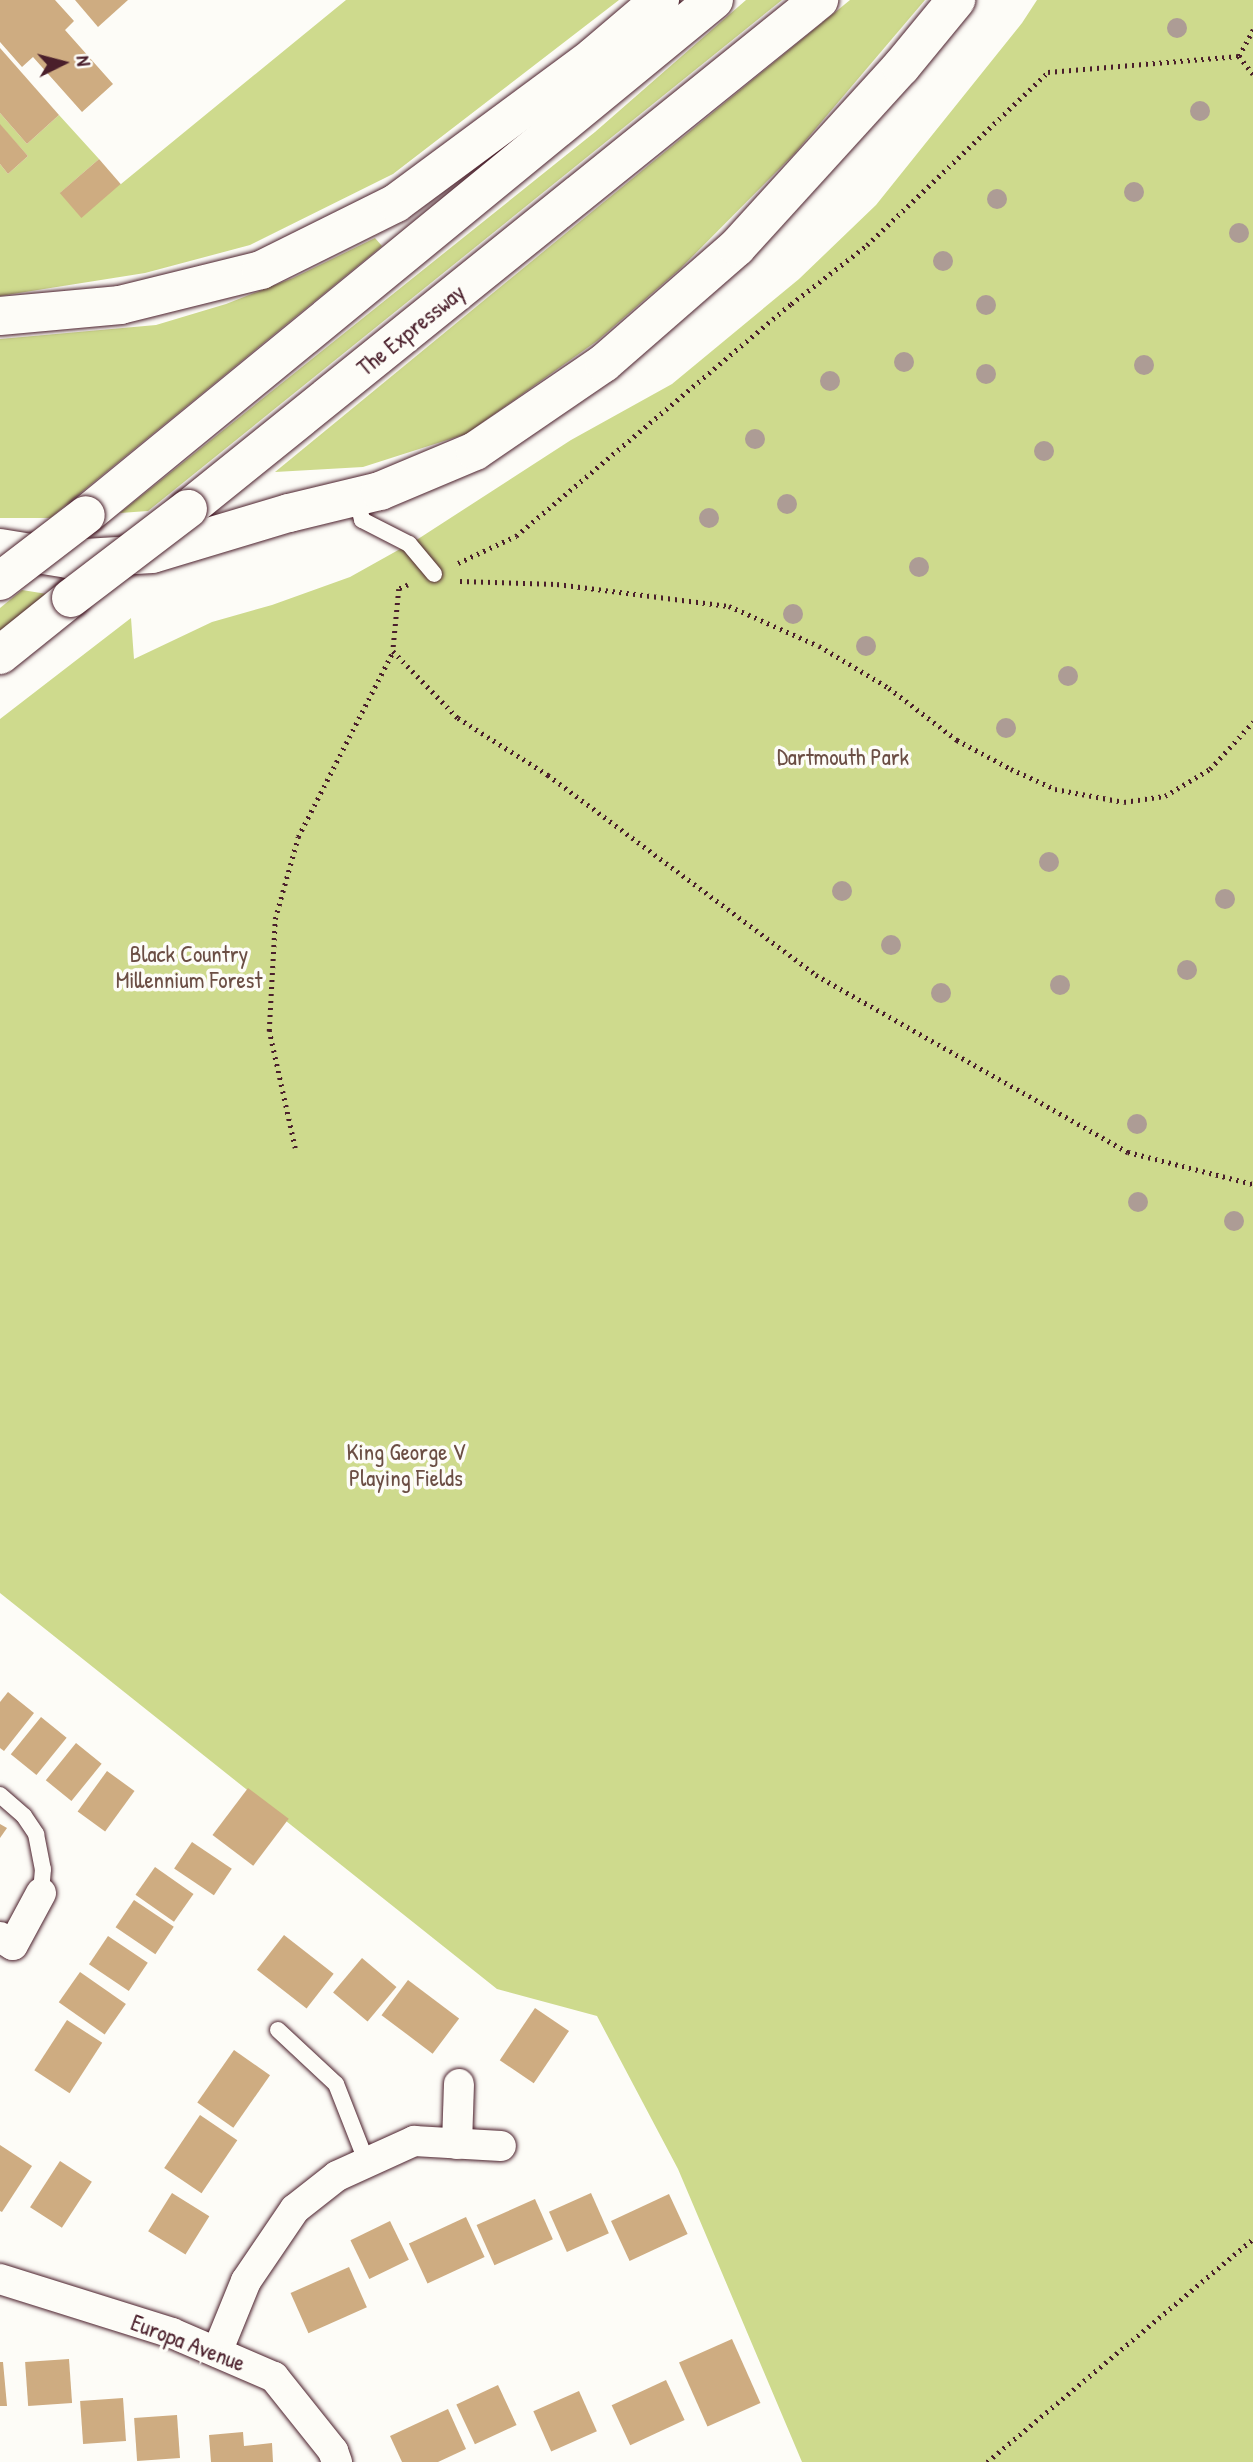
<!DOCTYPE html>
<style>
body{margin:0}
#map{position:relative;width:1253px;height:2462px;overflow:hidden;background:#fdfcf7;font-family:"Patrick Hand",sans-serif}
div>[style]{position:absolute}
.green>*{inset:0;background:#ceda8d}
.building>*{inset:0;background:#ceac81;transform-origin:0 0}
.path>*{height:4.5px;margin-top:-2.25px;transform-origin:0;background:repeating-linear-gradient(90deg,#4a1f2b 0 2px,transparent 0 7px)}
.roads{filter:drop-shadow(0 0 2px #4a1f2b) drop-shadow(0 0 2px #4a1f2b)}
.lane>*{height:16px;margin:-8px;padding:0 8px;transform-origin:8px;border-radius:8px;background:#fdfcf7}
.street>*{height:30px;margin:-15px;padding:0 15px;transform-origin:15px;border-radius:15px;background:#fdfcf7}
.highway>*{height:38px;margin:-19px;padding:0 19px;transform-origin:19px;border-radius:19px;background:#fdfcf7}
.bridges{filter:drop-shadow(0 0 2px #4a1f2b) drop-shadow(0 0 2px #4a1f2b)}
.highway-bridge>*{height:38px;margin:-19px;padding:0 19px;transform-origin:19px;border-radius:19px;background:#fdfcf7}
.trees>*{width:20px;height:20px;margin:-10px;border-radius:50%;background:#ad9c95}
span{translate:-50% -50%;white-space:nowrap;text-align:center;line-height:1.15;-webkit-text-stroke:7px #fdfcf7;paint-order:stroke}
.street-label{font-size:23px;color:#4a1f2b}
.park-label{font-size:23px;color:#6b4e44}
.north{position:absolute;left:28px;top:28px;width:70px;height:70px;-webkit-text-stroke:5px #fdfcf7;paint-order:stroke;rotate:84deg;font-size:19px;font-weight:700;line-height:28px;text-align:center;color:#4a1f2b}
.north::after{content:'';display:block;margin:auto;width:24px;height:32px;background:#4a1f2b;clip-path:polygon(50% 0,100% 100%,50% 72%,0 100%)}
</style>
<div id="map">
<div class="green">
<div style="clip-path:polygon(346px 0,619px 0,393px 174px,250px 245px,145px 273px,0 296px,0 164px,8px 174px,28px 156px,0 125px,0 113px,27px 144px,59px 115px,99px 159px,60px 193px,121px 184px)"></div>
<div style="clip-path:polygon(746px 0,782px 0,148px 511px,120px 513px,595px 132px)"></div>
<div style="clip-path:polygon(850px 0,925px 0,795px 153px,680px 269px,597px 341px,466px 434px,363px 467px,275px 472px)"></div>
<div style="clip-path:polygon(1037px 0,1253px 0,1253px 2462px,802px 2462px,678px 2169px,597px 2016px,497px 1989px,0 1593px,0 719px,131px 618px,134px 659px,212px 622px,272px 605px,350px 577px,418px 539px,571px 440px,672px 384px,799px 279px,876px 205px,1022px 23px)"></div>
<div style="clip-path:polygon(375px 238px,382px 246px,50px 518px,0 518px,0 339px,156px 325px,226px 304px,293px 278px)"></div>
<div style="clip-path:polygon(22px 590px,47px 594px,0 633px,0 608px)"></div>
</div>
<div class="building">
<div style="clip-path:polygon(0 0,55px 0,74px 21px,65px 30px,113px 84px,82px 112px,33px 57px,22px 67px,0 42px)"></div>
<div style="clip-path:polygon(75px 0,128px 0,98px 27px)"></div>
<div style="clip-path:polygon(0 48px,59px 115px,27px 144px,0 113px)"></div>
<div style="clip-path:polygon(0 124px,28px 156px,8px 174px,0 164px)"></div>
<div style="left:99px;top:159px;width:33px;height:52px;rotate:49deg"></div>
<div style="clip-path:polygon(8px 1692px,34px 1713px,4px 1751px,0 1748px,0 1702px)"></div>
<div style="left:41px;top:1717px;width:33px;height:48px;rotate:39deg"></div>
<div style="left:76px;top:1743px;width:33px;height:48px;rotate:39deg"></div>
<div style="left:107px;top:1771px;width:34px;height:50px;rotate:36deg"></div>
<div style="left:248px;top:1788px;width:51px;height:59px;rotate:37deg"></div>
<div style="clip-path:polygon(0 1824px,7px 1828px,0 1838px)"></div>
<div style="left:192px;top:1842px;width:48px;height:32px;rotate:34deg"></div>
<div style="left:155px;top:1867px;width:47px;height:34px;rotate:35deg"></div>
<div style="left:134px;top:1900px;width:48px;height:33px;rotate:34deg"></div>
<div style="left:284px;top:1935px;width:63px;height:44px;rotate:38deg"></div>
<div style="left:108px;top:1936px;width:48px;height:34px;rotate:34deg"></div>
<div style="left:362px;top:1958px;width:45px;height:45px;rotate:40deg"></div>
<div style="left:80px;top:1972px;width:56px;height:37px;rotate:35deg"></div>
<div style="left:408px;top:1980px;width:64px;height:44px;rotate:37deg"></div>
<div style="left:535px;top:2008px;width:41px;height:63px;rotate:34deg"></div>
<div style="left:67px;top:2020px;width:42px;height:60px;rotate:33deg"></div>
<div style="left:234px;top:2050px;width:44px;height:64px;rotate:35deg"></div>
<div style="left:200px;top:2115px;width:45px;height:64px;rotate:34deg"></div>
<div style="clip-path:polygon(0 2145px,32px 2166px,2px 2212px,0 2211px)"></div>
<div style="left:60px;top:2161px;width:38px;height:55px;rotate:33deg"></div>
<div style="left:172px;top:2193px;width:44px;height:45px;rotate:32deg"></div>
<div style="left:591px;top:2193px;width:44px;height:46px;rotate:66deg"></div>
<div style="left:669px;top:2194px;width:44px;height:64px;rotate:65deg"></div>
<div style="left:535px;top:2199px;width:44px;height:64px;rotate:66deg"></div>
<div style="left:466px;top:2217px;width:44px;height:63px;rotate:65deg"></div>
<div style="left:390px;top:2221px;width:43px;height:44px;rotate:64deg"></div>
<div style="left:349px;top:2267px;width:44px;height:64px;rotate:66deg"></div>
<div style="left:732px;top:2339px;width:70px;height:58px;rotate:66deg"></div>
<div style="left:69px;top:2359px;width:44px;height:44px;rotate:86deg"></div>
<div style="clip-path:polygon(0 2362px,3px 2362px,7px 2406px,0 2406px)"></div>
<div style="left:666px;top:2380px;width:44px;height:60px;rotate:65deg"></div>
<div style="left:498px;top:2385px;width:44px;height:46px;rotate:65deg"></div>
<div style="left:579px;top:2391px;width:44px;height:50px;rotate:66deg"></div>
<div style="left:123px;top:2398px;width:43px;height:43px;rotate:86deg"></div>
<div style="clip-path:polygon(448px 2409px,466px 2449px,438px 2462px,402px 2462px,390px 2436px)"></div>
<div style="left:177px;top:2415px;width:43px;height:43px;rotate:86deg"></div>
<div style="clip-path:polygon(243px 2432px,244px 2446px,272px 2443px,273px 2462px,211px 2462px,209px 2435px)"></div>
</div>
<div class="path">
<div style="left:1239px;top:56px;width:30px;rotate:-62deg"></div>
<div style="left:1239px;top:56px;width:23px;rotate:52deg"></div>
<div style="left:458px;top:563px;width:64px;rotate:-25deg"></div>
<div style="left:516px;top:536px;width:360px;rotate:-40.2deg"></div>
<div style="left:791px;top:304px;width:96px;rotate:-37.8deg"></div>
<div style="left:867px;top:245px;width:250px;rotate:-43.7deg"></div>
<div style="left:1048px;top:72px;width:192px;rotate:-4.8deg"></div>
<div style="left:460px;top:581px;width:97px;rotate:1.8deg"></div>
<div style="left:557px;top:584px;width:173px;rotate:7.3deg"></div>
<div style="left:729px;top:606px;width:98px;rotate:24deg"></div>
<div style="left:819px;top:646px;width:82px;rotate:31deg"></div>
<div style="left:889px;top:688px;width:86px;rotate:37.4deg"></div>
<div style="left:957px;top:740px;width:61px;rotate:28.2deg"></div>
<div style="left:1011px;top:769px;width:48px;rotate:24.4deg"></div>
<div style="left:1055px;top:789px;width:70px;rotate:10.7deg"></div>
<div style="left:1124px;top:802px;width:41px;rotate:-8.3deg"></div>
<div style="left:1165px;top:796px;width:52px;rotate:-31deg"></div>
<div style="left:1210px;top:769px;width:64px;rotate:-47.5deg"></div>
<div style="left:408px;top:585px;width:10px;rotate:156deg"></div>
<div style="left:399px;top:589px;width:62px;rotate:95.5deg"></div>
<div style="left:393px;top:651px;width:93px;rotate:45.9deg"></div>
<div style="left:458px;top:718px;width:107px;rotate:32.3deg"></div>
<div style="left:548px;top:775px;width:334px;rotate:36.7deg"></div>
<div style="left:816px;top:975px;width:359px;rotate:29.6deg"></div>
<div style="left:1128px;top:1152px;width:129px;rotate:14.4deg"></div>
<div style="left:295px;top:1148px;width:120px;rotate:-102.5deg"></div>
<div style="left:269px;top:1031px;width:112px;rotate:-86.9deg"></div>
<div style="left:275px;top:919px;width:85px;rotate:-74.3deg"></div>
<div style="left:298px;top:837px;width:209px;rotate:-62.9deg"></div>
<div style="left:987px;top:2462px;width:347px;rotate:-40deg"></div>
</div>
<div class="roads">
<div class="lane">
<div style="left:356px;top:497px;width:24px;rotate:75deg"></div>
<div style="left:362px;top:520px;width:53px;rotate:27.1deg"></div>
<div style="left:409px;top:544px;width:39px;rotate:50deg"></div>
<div style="left:0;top:1795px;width:32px;rotate:41deg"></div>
<div style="left:24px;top:1816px;width:22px;rotate:56deg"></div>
<div style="left:36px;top:1834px;width:36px;rotate:79deg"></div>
<div style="left:43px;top:1869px;width:24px;rotate:95deg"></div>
<div style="left:278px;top:2030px;width:79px;rotate:43deg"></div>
<div style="left:336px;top:2084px;width:85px;rotate:68.6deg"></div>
</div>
<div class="street">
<div style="left:0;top:1937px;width:15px;rotate:32deg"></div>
<div style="left:13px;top:1945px;width:59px;rotate:-61.7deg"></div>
<div style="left:457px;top:2144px;width:60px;rotate:-88.1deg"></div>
<div style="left:0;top:2279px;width:180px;rotate:17.4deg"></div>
<div style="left:172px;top:2333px;width:111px;rotate:23.3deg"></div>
<div style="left:274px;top:2377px;width:95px;rotate:51.4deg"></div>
<div style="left:333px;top:2451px;width:12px;rotate:70deg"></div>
<div style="left:217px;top:2352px;width:77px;rotate:-67.8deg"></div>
<div style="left:246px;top:2281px;width:87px;rotate:-55.8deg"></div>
<div style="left:295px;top:2209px;width:53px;rotate:-38.2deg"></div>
<div style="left:337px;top:2176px;width:85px;rotate:-24.4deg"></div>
<div style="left:414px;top:2141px;width:87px;rotate:3.3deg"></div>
</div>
<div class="highway">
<div style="left:0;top:316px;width:121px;rotate:-5.2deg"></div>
<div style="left:120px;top:305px;width:145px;rotate:-13.9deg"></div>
<div style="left:261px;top:270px;width:151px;rotate:-26.4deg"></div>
<div style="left:396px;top:203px;width:245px;rotate:-36.5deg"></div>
<div style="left:593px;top:57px;width:88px;rotate:-40.4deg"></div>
<div style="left:188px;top:509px;width:811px;rotate:-38.89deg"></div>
<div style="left:86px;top:515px;width:812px;rotate:-39.35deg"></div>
<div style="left:0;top:548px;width:69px;rotate:9.2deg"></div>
<div style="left:68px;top:559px;width:84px;rotate:-3.4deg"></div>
<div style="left:152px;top:554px;width:143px;rotate:-16.7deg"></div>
<div style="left:289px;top:513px;width:94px;rotate:-13.6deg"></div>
<div style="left:380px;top:491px;width:103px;rotate:-22.8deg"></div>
<div style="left:475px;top:451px;width:156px;rotate:-34.3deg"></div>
<div style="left:604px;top:363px;width:176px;rotate:-41.1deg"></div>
<div style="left:737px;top:247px;width:244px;rotate:-47.7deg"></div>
<div style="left:901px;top:67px;width:87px;rotate:-50.6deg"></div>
<div style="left:0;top:655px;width:91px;rotate:-38.8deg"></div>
</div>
</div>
<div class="bridges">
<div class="highway-bridge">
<div style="left:0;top:581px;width:108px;rotate:-37.5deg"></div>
<div style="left:71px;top:598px;width:147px;rotate:-37.3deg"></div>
</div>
</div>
<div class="trees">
<div style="left:1177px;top:28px"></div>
<div style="left:1200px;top:111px"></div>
<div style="left:1134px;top:192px"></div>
<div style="left:997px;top:199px"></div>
<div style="left:1239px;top:233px"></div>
<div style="left:943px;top:261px"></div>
<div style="left:986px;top:305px"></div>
<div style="left:904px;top:362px"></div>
<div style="left:1144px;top:365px"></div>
<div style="left:986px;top:374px"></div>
<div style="left:830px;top:381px"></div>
<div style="left:755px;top:439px"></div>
<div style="left:1044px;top:451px"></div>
<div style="left:787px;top:504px"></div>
<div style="left:709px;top:518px"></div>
<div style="left:919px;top:567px"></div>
<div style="left:793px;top:614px"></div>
<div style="left:866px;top:646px"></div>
<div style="left:1068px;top:676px"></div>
<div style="left:1006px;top:728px"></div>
<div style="left:1049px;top:862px"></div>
<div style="left:842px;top:891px"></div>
<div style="left:1225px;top:899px"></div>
<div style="left:891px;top:945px"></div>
<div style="left:1187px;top:970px"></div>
<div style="left:1060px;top:985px"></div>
<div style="left:941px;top:993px"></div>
<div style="left:1137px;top:1124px"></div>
<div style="left:1138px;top:1202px"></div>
<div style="left:1234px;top:1221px"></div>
</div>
<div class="street-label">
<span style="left:411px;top:330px;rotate:-39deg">The Expressway</span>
<span style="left:188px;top:2343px;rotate:21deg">Europa Avenue</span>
</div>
<div class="park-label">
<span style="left:843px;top:757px">Dartmouth Park</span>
<span style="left:189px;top:967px">Black Country<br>Millennium Forest</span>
<span style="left:406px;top:1465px">King George V<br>Playing Fields</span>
</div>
<div class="north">N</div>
</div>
